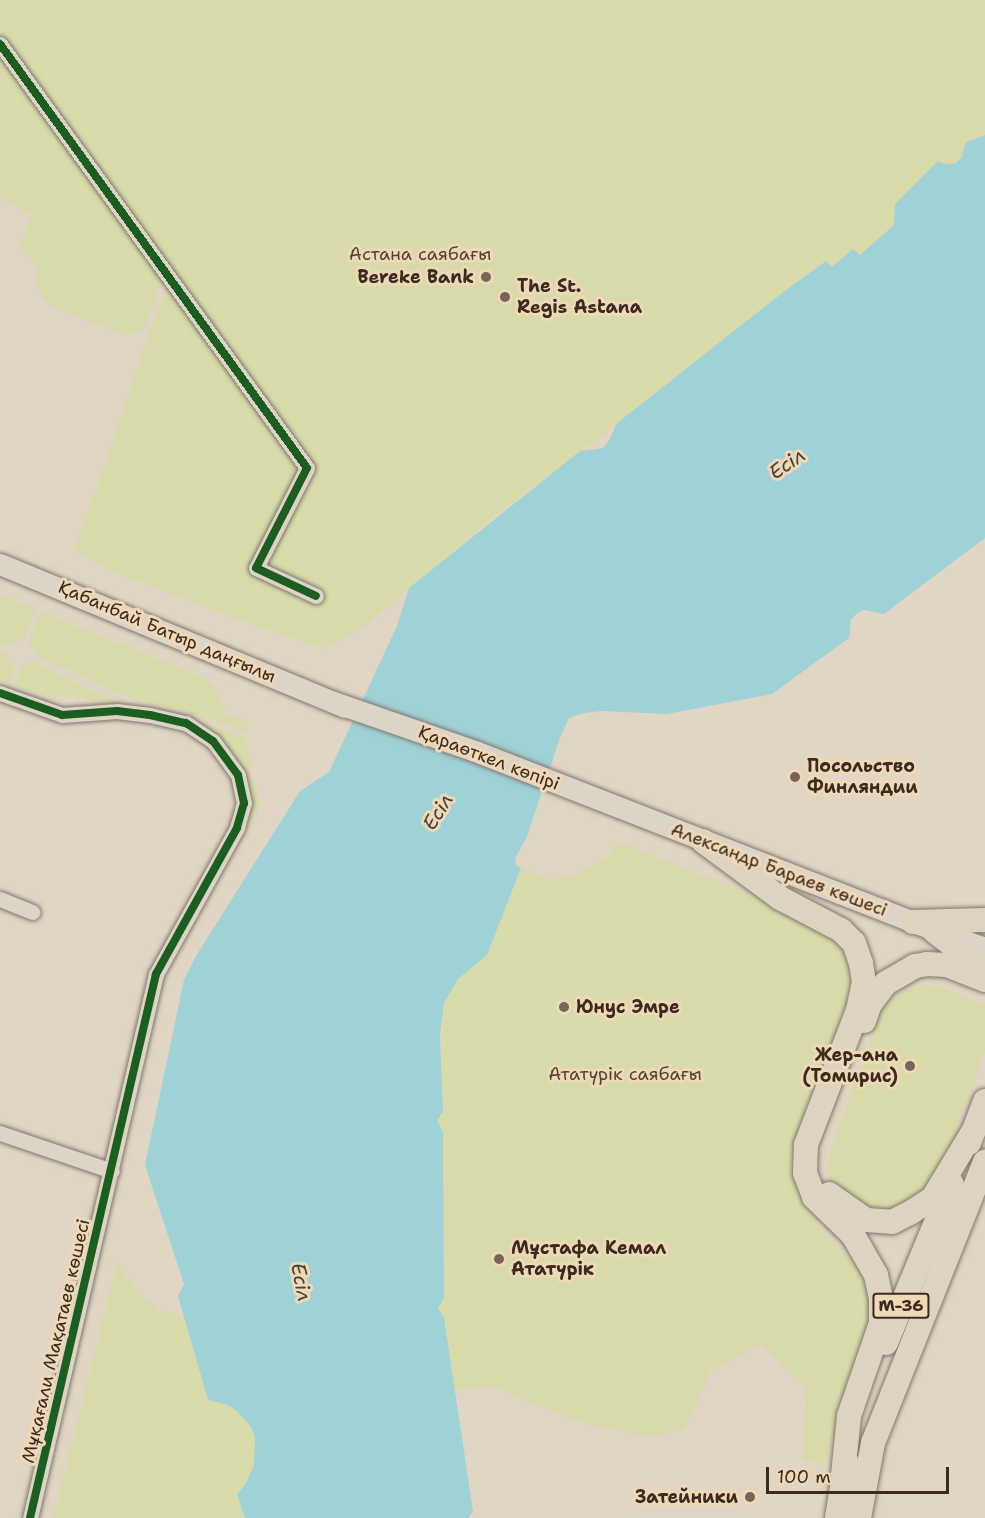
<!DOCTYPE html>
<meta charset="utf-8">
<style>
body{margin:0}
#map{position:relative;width:985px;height:1518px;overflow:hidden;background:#e1d5c4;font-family:"Shantell Sans",sans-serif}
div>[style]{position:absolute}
.green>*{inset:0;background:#d8dba9}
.water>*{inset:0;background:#9ed2d6}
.roads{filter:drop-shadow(0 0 2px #81786e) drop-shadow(0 0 2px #81786e)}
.minor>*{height:15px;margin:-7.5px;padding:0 7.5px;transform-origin:7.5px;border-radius:7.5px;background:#ddd4c8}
.secondary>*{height:21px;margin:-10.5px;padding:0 10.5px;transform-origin:10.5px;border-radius:10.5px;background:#ddd4c8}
.primary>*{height:24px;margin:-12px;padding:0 12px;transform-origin:12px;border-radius:12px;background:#dcd3c1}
.cycleway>*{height:8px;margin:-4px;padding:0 4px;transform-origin:4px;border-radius:4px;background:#1b5e20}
.dots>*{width:16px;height:16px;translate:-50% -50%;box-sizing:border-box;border:3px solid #eed8b7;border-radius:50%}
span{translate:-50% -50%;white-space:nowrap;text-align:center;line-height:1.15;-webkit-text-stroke:6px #eed8b7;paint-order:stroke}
.shield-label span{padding:2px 4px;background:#eed8b7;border:2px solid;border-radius:4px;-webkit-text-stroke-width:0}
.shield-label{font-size:16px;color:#3b2a1e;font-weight:700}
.park-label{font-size:18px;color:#514530}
.poi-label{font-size:18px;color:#3b2a1e;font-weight:700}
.right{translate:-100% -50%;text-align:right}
.left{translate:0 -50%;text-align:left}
.street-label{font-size:18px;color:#3b2a1e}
.water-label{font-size:20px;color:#46433b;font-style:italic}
.scale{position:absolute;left:766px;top:1467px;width:183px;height:27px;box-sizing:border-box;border:3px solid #3b2a1e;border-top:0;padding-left:8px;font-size:18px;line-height:21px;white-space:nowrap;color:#3b2a1e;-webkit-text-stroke:4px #eed8b7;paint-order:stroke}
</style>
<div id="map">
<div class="green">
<div style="clip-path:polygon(0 0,985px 0,985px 135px,965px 143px,962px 158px,956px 163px,945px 164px,938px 161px,894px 225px,859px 256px,832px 267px,826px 261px,786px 290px,649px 400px,497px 514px,367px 624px,324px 649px,255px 626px,109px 570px,75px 550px,168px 281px,163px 276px,145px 327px,128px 336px,54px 308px,41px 296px,37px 277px,40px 271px,21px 246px,31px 215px,0 197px)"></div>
<div style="clip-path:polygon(0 595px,35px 608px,25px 640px,11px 642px,8px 646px,0 643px)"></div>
<div style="clip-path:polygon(41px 612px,201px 676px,215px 687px,226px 714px,248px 722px,248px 732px,166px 706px,139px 702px,38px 656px,29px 642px)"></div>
<div style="clip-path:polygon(0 651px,4px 653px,14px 668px,9px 684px,0 680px)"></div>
<div style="clip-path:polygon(34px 661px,78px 685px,120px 703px,48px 695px,14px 687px,21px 668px)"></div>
<div style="clip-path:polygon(200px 722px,246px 738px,249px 767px,261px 803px,248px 828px,245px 829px,248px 801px,241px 769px,226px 743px)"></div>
<div style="clip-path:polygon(618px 842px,819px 922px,844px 938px,860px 982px,799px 1129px,795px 1171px,806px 1204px,825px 1234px,860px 1268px,868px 1281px,872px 1301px,864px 1359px,823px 1464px,803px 1460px,807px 1387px,761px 1344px,711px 1370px,684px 1429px,649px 1437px,595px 1426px,533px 1404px,495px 1386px,454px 1390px,444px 1318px,438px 1308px,444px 1298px,443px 1132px,437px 1120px,444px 1003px,458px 979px,487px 955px,521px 868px,552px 881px,576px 875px,606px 859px)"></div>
<div style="clip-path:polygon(924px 986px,943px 987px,985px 1006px,985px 1051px,935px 1188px,896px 1221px,838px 1197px,829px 1181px,827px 1164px,881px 1010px,891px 999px,904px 990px)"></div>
<div style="clip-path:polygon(117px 1262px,139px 1295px,156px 1308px,156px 1311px,184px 1315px,208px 1400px,228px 1405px,237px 1411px,251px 1427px,255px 1437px,256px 1457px,251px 1474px,237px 1494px,245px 1518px,54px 1518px)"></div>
</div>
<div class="water">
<div style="clip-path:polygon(985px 135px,985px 538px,884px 614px,864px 610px,856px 614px,851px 620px,849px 638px,772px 694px,667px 714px,602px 711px,584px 713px,569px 718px,560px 738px,526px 839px,515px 858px,516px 865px,521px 868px,487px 955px,458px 979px,444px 1003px,440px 1034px,443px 1112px,437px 1120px,443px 1132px,444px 1298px,438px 1308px,444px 1318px,473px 1511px,468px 1518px,245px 1518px,237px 1494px,246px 1483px,254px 1465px,255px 1437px,251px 1427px,237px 1411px,228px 1405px,208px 1400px,178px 1296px,184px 1284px,145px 1165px,184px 980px,196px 956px,300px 791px,329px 772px,397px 626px,409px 588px,580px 451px,603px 448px,610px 439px,616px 424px,786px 290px,826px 261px,832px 267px,853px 249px,860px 255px,894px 225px,895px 204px,938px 161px,945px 164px,956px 163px,962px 157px,965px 143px)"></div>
</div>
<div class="roads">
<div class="minor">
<div style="left:0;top:44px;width:523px;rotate:54.09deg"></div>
<div style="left:307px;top:468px;width:112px;rotate:117deg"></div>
<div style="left:256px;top:568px;width:66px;rotate:25deg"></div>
<div style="left:0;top:693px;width:66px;rotate:19.5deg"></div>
<div style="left:62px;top:715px;width:55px;rotate:-4.2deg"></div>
<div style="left:117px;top:711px;width:33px;rotate:7deg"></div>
<div style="left:150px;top:715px;width:37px;rotate:13deg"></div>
<div style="left:186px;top:723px;width:32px;rotate:34deg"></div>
<div style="left:213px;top:741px;width:42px;rotate:53.7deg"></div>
<div style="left:238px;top:775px;width:29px;rotate:78deg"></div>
<div style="left:244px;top:803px;width:26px;rotate:106deg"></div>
<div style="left:237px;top:828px;width:167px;rotate:119deg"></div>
<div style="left:156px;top:974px;width:558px;rotate:103.04deg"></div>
<div style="left:0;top:899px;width:35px;rotate:22deg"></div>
<div style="left:0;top:1133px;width:118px;rotate:18.7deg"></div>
</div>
<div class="secondary">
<div style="left:0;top:564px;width:373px;rotate:22.5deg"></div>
<div style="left:334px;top:702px;width:149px;rotate:19.2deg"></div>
<div style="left:475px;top:751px;width:470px;rotate:21.3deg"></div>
<div style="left:913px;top:922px;width:77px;rotate:19.9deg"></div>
</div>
<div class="primary">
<div style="left:703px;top:841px;width:96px;rotate:36.5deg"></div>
<div style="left:780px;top:898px;width:69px;rotate:27.7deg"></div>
<div style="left:841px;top:930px;width:18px;rotate:45deg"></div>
<div style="left:854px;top:943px;width:21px;rotate:71deg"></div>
<div style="left:861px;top:963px;width:19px;rotate:81deg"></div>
<div style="left:864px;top:982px;width:29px;rotate:102deg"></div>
<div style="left:858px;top:1010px;width:145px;rotate:111.1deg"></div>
<div style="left:806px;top:1145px;width:28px;rotate:92deg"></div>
<div style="left:805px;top:1173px;width:26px;rotate:69deg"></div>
<div style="left:814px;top:1197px;width:54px;rotate:44.3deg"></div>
<div style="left:853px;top:1235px;width:46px;rotate:60.1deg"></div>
<div style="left:876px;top:1275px;width:24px;rotate:78deg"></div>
<div style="left:881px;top:1298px;width:25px;rotate:90deg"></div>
<div style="left:881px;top:1323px;width:98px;rotate:109deg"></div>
<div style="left:849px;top:1416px;width:59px;rotate:95.8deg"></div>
<div style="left:913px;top:922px;width:72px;rotate:-1.6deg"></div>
<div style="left:934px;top:931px;width:64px;rotate:37.4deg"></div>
<div style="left:864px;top:1021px;width:18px;rotate:-71deg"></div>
<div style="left:870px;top:1004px;width:26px;rotate:-53deg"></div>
<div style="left:886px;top:983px;width:34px;rotate:-30deg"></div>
<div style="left:915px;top:966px;width:12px;rotate:-9deg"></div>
<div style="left:927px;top:964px;width:20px;rotate:3deg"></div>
<div style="left:947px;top:965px;width:41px;rotate:21.5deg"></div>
<div style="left:969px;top:1143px;width:45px;rotate:-69.1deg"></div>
<div style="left:829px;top:1194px;width:45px;rotate:35.1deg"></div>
<div style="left:866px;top:1220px;width:26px;rotate:4deg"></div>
<div style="left:892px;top:1222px;width:20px;rotate:-27deg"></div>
<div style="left:910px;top:1213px;width:27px;rotate:-33deg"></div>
<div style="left:933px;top:1198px;width:79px;rotate:-58.9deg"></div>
<div style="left:886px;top:1343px;width:172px;rotate:-67.5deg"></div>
<div style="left:837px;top:1518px;width:58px;rotate:-81deg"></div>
<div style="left:859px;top:1518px;width:76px;rotate:-79.4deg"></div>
<div style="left:873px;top:1443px;width:303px;rotate:-68.3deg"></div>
</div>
</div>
<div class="cycleway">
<div style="left:0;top:44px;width:523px;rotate:54.09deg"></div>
<div style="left:307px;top:468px;width:112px;rotate:117deg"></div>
<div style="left:256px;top:568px;width:66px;rotate:25deg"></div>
<div style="left:0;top:693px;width:66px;rotate:19.5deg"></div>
<div style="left:62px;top:715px;width:55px;rotate:-4.2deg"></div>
<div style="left:117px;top:711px;width:33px;rotate:7deg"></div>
<div style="left:150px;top:715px;width:37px;rotate:13deg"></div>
<div style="left:186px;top:723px;width:32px;rotate:34deg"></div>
<div style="left:213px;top:741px;width:42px;rotate:53.7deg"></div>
<div style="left:238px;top:775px;width:29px;rotate:78deg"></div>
<div style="left:244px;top:803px;width:26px;rotate:106deg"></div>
<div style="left:237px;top:828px;width:167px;rotate:119deg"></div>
<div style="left:156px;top:974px;width:558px;rotate:103.04deg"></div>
</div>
<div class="dots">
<div style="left:486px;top:277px;background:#756658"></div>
<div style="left:505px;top:297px;background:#756658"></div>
<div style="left:795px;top:777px;background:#756658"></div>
<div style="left:564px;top:1007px;background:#756658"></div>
<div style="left:910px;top:1066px;background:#756658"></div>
<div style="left:499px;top:1259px;background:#756658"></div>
<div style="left:750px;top:1497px;background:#756658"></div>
</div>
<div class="shield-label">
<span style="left:901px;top:1306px">M-36</span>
</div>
<div class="park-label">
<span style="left:420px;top:254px">Астана саябағы</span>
<span style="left:625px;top:1074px">Ататүрік саябағы</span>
</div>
<div class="poi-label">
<span class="right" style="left:474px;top:277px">Bereke Bank</span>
<span class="left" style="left:517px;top:297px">The St.<br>Regis Astana</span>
<span class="left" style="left:807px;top:777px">Посольство<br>Финляндии</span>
<span class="left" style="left:576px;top:1007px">Юнус Эмре</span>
<span class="right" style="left:898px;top:1066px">Жер-ана<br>(Томирис)</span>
<span class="left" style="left:511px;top:1259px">Мұстафа Кемал<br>Ататүрік</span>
<span class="right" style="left:738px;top:1497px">Затейники</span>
</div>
<div class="street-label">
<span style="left:167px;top:632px;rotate:23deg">Қабанбай Батыр даңғылы</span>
<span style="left:489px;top:758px;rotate:21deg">Қараөткел көпірі</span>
<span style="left:779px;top:870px;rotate:21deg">Александр Бараев көшесі</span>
<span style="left:56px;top:1341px;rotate:-77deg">Мұқағали Мақатаев көшесі</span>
</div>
<div class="water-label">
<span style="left:787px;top:464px;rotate:-34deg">Есіл</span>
<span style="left:438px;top:812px;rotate:-58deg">Есіл</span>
<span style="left:301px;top:1282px;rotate:79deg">Есіл</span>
</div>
<div class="scale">100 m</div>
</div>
